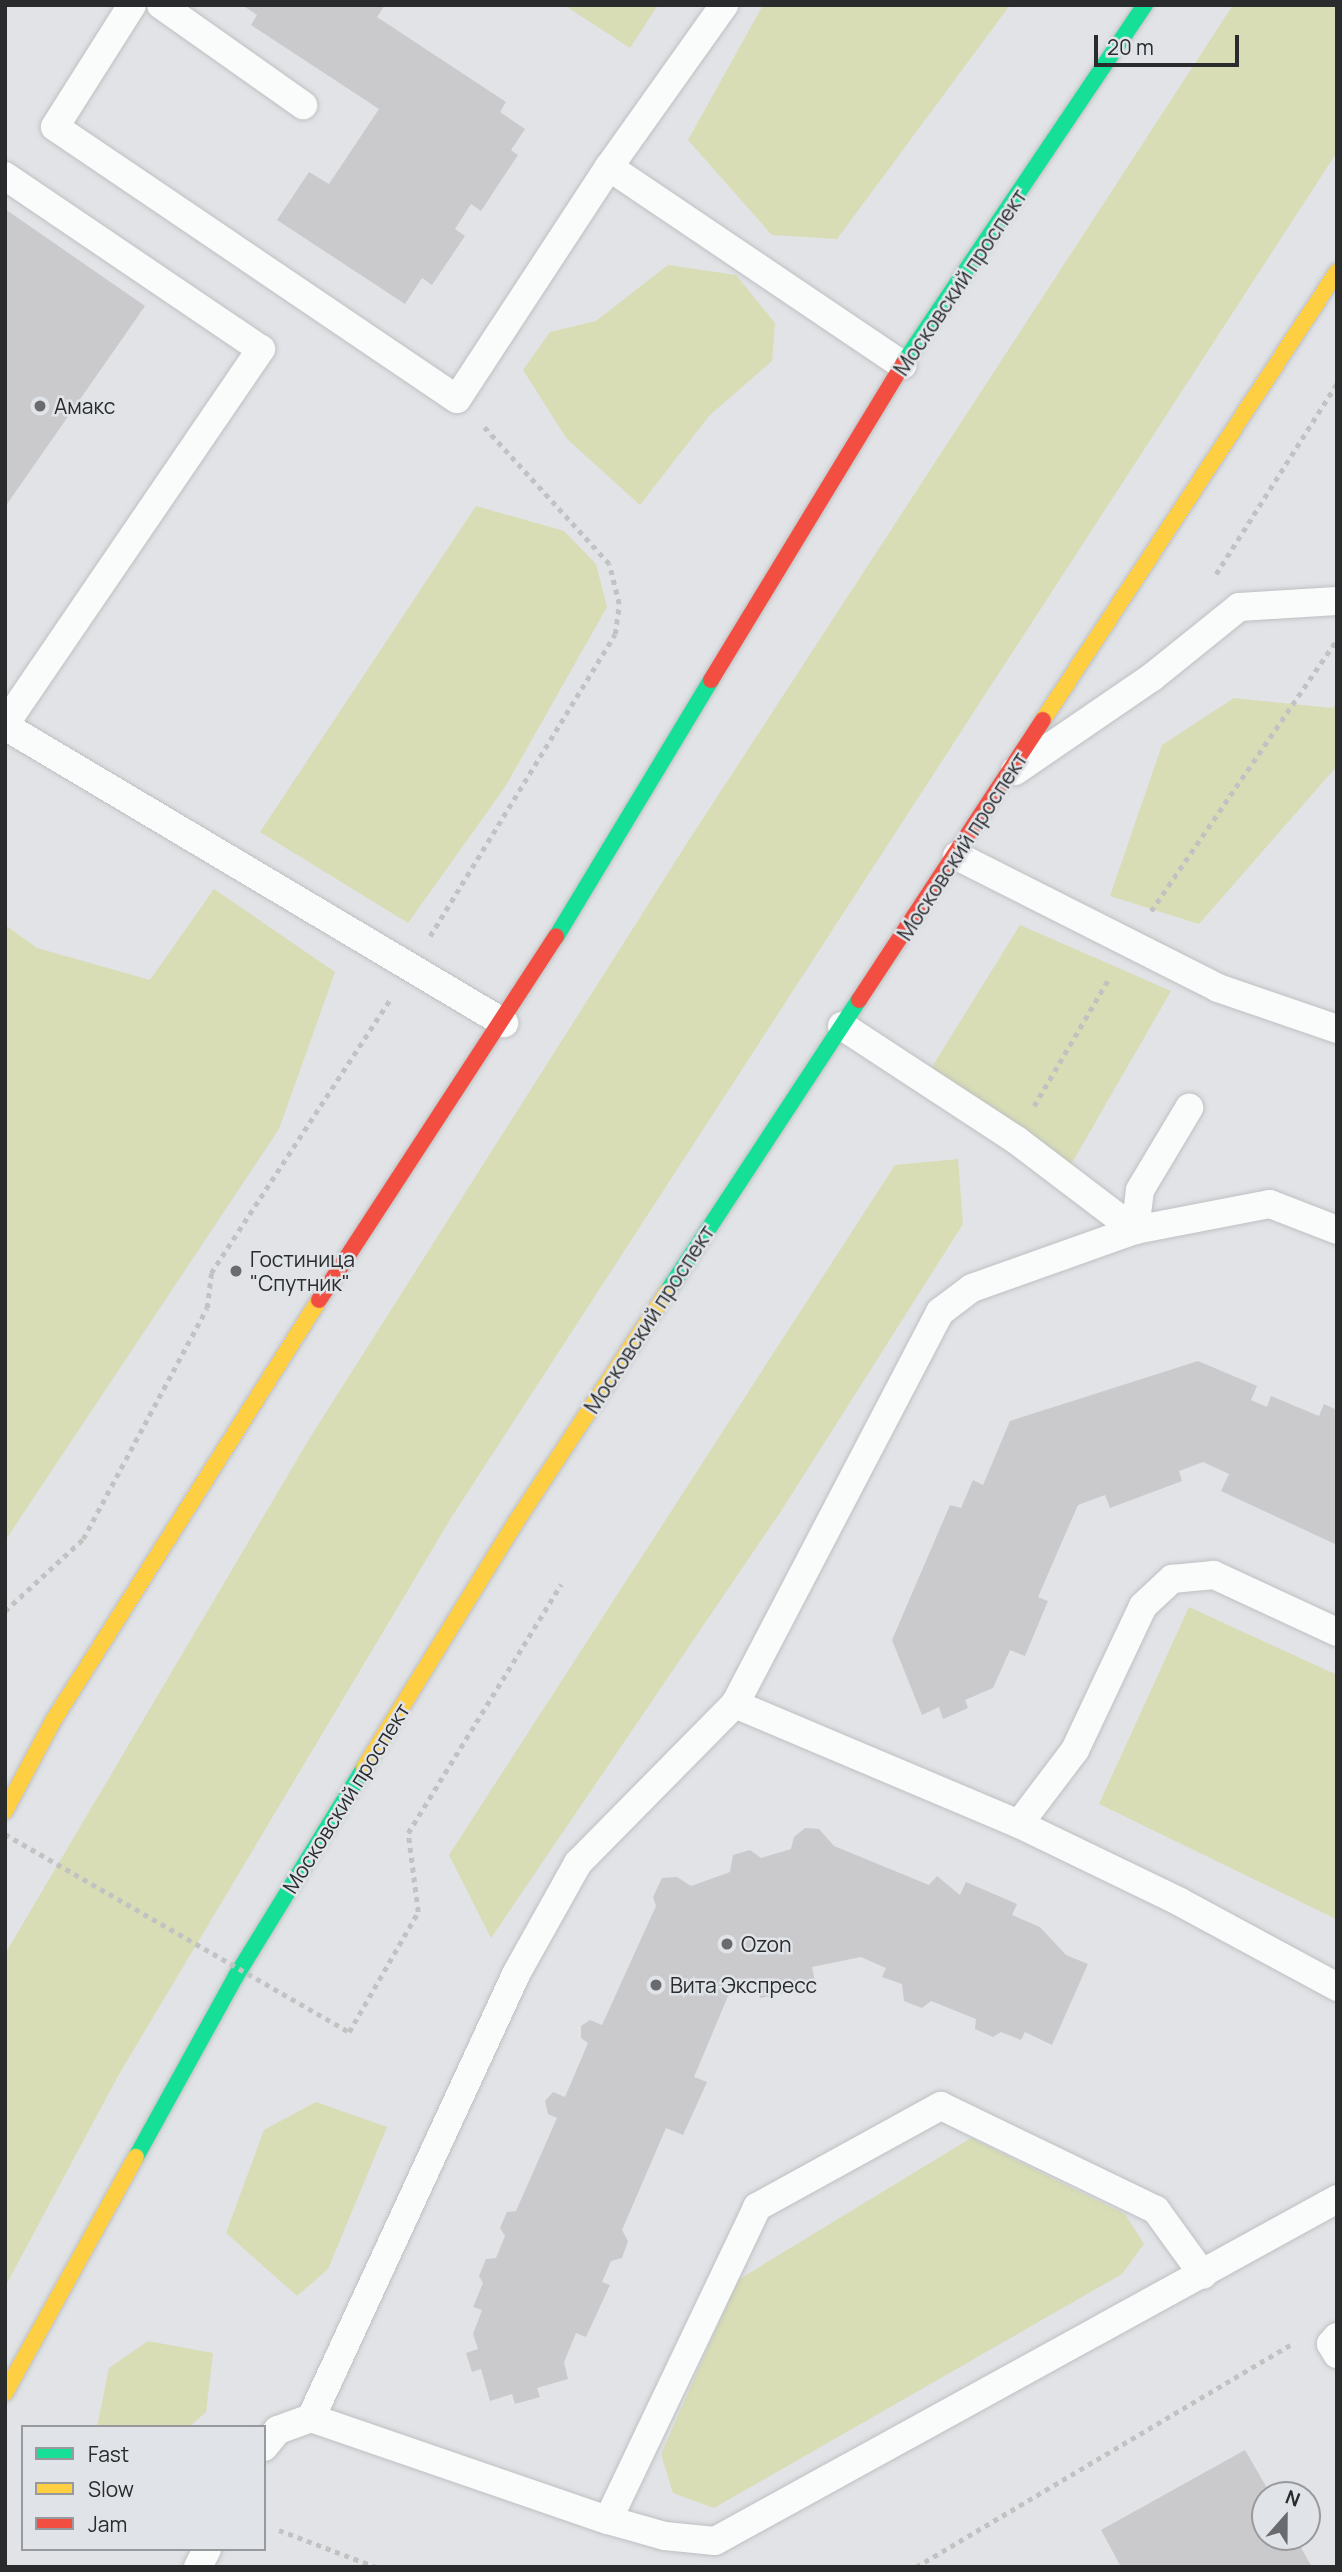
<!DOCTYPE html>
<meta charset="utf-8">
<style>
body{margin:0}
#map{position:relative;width:1342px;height:2572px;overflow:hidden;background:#e1e3e6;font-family:Manrope,sans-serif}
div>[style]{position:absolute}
.green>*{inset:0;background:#d8ddb5}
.building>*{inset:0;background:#cacacd}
.path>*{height:4.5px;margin-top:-2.25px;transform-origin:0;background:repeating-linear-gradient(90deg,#c1c3c3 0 5px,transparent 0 10px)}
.roads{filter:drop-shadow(0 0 2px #bec0c2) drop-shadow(0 0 2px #bec0c2)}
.lane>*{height:28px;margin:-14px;padding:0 14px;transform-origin:14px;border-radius:14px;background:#fafbfb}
.fast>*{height:16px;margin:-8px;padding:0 8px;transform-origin:8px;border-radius:8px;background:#16e098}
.slow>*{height:16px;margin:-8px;padding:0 8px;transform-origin:8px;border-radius:8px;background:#ffcf43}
.jam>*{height:16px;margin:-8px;padding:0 8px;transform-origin:8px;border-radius:8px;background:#f24e42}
.path-bridge>*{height:4.5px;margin-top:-2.25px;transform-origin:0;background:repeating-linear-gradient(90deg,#c1c3c3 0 5px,transparent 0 10px)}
.dots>*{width:19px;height:19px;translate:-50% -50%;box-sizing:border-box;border:4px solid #e0e3e7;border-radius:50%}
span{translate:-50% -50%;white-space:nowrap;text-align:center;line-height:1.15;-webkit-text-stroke:5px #e0e3e7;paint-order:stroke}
.street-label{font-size:21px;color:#2a2b2d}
.poi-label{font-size:21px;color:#2a2b2d}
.left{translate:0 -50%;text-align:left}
.frame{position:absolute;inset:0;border:7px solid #2a2b2d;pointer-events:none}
.legend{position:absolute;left:21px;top:2425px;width:245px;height:126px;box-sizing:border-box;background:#e0e3e7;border:2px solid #97999d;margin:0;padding:9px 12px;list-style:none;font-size:21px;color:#2a2b2d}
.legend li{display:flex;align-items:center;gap:14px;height:35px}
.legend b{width:35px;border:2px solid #97999d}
.north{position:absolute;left:1251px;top:2481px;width:70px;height:70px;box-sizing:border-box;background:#e0e3e7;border:2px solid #97999d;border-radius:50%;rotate:21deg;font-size:19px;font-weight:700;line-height:28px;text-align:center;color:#2a2b2d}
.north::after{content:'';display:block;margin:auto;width:24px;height:32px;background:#6a6b6e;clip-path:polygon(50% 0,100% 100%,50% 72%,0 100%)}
.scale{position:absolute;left:1094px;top:35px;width:145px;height:32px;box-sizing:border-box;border:4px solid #2a2b2d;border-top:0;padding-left:9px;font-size:21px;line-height:24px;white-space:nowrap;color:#2a2b2d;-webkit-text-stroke:5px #e0e3e7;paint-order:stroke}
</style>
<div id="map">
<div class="green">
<div style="clip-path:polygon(564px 5px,658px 5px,630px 48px)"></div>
<div style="clip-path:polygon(763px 5px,1010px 5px,837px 239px,772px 235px,688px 140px)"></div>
<div style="clip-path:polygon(1233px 5px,1337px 5px,1337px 152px,451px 1518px,118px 2076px,5px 2287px,5px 1954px,311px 1436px,689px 840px)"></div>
<div style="clip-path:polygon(668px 265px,736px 275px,775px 323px,772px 361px,709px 416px,640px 505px,567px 439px,523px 370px,550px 332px,596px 321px)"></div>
<div style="clip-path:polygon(476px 506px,564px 531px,596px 564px,607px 607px,505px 787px,408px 923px,260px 832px)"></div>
<div style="clip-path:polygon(1234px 698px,1332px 708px,1337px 704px,1337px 766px,1199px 924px,1110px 896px,1162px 745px)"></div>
<div style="clip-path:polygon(214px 889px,335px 972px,279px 1129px,5px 1541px,5px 925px,37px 948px,150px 980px)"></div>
<div style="clip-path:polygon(1020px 925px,1171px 991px,1069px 1168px,927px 1075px)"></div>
<div style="clip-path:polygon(958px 1159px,963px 1224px,783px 1508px,491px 1938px,449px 1855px,895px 1165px)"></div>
<div style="clip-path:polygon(1189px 1607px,1337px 1675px,1336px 1919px,1099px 1804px)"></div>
<div style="clip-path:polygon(316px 2102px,387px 2127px,328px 2269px,297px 2296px,226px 2233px,264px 2130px)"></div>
<div style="clip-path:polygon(971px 2138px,1125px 2214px,1144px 2244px,1122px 2274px,714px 2508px,673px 2493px,661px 2454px,738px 2280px)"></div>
<div style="clip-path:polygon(148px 2341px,213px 2353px,206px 2412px,189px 2427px,97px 2427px,109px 2368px)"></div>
</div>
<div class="building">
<div style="clip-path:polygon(242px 5px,385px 5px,377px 17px,506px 102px,500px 112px,525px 129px,511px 150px,518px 155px,481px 211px,471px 204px,455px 229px,465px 236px,432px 285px,422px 278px,405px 304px,277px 220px,309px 172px,329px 184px,379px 109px,251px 25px,257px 15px)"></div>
<div style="clip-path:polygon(5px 209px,145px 306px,5px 507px)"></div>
<div style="clip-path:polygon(1198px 1361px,1257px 1386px,1251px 1400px,1267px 1407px,1271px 1396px,1319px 1416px,1324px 1404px,1337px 1410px,1337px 1545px,1221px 1491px,1229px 1474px,1203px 1462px,1179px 1471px,1182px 1481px,1110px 1508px,1105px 1495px,1078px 1505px,1038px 1597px,1048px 1601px,1025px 1656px,1010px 1650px,993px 1688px,965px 1700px,968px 1708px,943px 1719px,939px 1707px,922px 1715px,892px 1640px,950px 1505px,961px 1508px,973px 1480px,983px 1485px,1010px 1421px)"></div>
<div style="clip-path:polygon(805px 1828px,819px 1829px,834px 1846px,929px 1885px,937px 1876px,960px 1895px,966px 1882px,1017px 1904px,1012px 1915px,1040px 1927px,1066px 1955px,1088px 1964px,1052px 2045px,1025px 2032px,1021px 2040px,1001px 2032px,993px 2037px,975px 2029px,976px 2019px,931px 2001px,922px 2008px,904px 2001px,902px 1984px,882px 1977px,886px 1968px,861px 1957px,812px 1967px,816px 1987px,760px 1998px,757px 1984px,731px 1989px,694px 2077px,707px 2082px,683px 2135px,666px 2128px,622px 2230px,628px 2241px,622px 2258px,611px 2261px,602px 2282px,610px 2285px,586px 2337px,576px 2333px,564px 2362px,568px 2379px,537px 2388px,540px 2397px,515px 2404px,512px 2394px,490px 2401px,481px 2369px,472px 2372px,466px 2353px,478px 2349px,473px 2334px,482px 2310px,473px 2307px,483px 2283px,479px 2276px,486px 2259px,496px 2258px,505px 2236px,500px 2228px,507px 2212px,516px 2211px,557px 2118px,548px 2114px,545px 2101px,553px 2092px,565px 2097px,588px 2043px,581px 2038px,581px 2026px,590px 2020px,602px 2025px,656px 1906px,653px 1897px,662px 1878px,677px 1877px,691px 1886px,730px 1872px,733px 1855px,750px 1850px,761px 1858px,791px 1849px,794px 1837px)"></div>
<div style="clip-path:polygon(1245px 2450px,1271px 2495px,1265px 2495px,1265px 2537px,1295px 2537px,1312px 2567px,1121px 2567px,1101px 2530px)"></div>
</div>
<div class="path">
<div style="left:1216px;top:574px;width:226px;rotate:-57.6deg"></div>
<div style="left:1151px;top:911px;width:327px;rotate:-55.6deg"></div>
<div style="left:430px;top:936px;width:354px;rotate:-58.5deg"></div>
<div style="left:615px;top:634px;width:30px;rotate:-82deg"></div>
<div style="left:619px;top:604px;width:41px;rotate:-104deg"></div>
<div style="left:609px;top:564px;width:185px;rotate:-132.4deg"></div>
<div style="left:1034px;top:1106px;width:148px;rotate:-59.6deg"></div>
<div style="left:5px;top:1611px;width:106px;rotate:-42.7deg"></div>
<div style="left:83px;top:1539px;width:262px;rotate:-61.8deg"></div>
<div style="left:207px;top:1308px;width:35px;rotate:-83deg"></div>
<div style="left:211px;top:1273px;width:327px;rotate:-56.8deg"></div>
<div style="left:349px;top:2032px;width:138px;rotate:-60.1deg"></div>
<div style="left:418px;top:1912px;width:80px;rotate:-97.2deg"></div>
<div style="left:408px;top:1833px;width:292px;rotate:-58.4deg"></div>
<div style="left:279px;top:2530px;width:104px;rotate:20.9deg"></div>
<div style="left:916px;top:2567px;width:439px;rotate:-30.7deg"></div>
</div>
<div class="roads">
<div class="lane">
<div style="left:132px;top:5px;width:144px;rotate:122.3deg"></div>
<div style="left:55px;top:127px;width:485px;rotate:34.1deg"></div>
<div style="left:457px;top:399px;width:277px;rotate:-56.8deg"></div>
<div style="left:609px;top:167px;width:199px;rotate:-54.6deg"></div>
<div style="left:161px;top:5px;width:174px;rotate:35.2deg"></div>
<div style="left:609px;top:167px;width:354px;rotate:34deg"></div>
<div style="left:5px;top:176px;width:309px;rotate:34.1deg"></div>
<div style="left:261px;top:349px;width:454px;rotate:124.3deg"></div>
<div style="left:5px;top:726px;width:581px;rotate:30.76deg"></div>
<div style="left:1015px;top:771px;width:165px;rotate:-34.4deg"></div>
<div style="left:1151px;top:678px;width:113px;rotate:-38.9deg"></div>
<div style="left:1239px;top:607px;width:98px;rotate:-3.5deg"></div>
<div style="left:957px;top:856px;width:292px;rotate:26.8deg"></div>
<div style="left:1218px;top:988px;width:126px;rotate:19deg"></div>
<div style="left:842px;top:1026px;width:207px;rotate:33.2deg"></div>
<div style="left:1015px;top:1139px;width:151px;rotate:37.2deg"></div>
<div style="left:1135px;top:1230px;width:40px;rotate:-82.9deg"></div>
<div style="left:1140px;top:1190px;width:96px;rotate:-59.1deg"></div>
<div style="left:735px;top:1704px;width:308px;rotate:22.9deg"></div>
<div style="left:1019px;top:1824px;width:179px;rotate:25.8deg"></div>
<div style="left:1180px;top:1902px;width:179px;rotate:28.4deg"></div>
<div style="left:1019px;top:1824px;width:93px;rotate:-52.9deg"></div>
<div style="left:1075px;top:1750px;width:159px;rotate:-64.7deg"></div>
<div style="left:1143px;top:1606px;width:40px;rotate:-43deg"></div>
<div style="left:1172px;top:1579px;width:42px;rotate:-5.4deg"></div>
<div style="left:1214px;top:1575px;width:136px;rotate:24.9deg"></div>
<div style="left:1337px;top:2337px;width:9px;rotate:131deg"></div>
<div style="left:1331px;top:2344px;width:12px;rotate:59deg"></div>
<div style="left:311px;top:2418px;width:489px;rotate:-65.2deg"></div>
<div style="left:516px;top:1974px;width:127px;rotate:-60.8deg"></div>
<div style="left:578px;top:1863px;width:223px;rotate:-45.4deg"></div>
<div style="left:735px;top:1704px;width:442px;rotate:-62.4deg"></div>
<div style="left:940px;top:1312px;width:40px;rotate:-37deg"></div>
<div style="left:972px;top:1288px;width:173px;rotate:-19.6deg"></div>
<div style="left:1135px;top:1230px;width:137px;rotate:-10.9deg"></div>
<div style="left:1270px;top:1204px;width:72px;rotate:21.2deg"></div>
<div style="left:264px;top:2447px;width:22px;rotate:-51deg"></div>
<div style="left:278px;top:2430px;width:35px;rotate:-20deg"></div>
<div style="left:311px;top:2418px;width:314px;rotate:19deg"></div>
<div style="left:608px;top:2520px;width:59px;rotate:15.7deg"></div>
<div style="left:665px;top:2536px;width:50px;rotate:5.7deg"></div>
<div style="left:715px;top:2541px;width:710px;rotate:-28.8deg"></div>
<div style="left:608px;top:2520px;width:347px;rotate:-64.5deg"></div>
<div style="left:757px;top:2207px;width:210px;rotate:-28.8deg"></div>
<div style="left:941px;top:2106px;width:239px;rotate:25.8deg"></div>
<div style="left:1156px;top:2210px;width:80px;rotate:54.1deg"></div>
<div style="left:198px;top:2567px;width:20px;rotate:-63deg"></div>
</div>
<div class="fast">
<div style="left:904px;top:362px;width:431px;rotate:-56deg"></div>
<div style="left:556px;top:937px;width:300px;rotate:-58.9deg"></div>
<div style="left:667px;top:1292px;width:349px;rotate:-56.7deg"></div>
<div style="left:136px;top:2157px;width:207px;rotate:-61.1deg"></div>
<div style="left:236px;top:1976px;width:244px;rotate:-58.4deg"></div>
</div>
<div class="slow">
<div style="left:1043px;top:720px;width:536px;rotate:-56.73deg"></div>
<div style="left:364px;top:1768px;width:289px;rotate:-58.3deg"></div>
<div style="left:516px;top:1522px;width:275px;rotate:-56.7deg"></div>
<div style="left:5px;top:1811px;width:102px;rotate:-61.9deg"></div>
<div style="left:53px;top:1721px;width:498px;rotate:-57.7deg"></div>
<div style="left:5px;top:2393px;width:270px;rotate:-61deg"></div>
</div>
<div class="jam">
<div style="left:711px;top:680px;width:372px;rotate:-58.7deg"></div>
<div style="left:859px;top:1000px;width:335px;rotate:-56.7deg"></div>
<div style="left:319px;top:1300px;width:434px;rotate:-56.9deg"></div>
</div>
</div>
<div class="path-bridge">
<div style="left:5px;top:1834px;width:397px;rotate:29.9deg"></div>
</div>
<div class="dots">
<div style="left:40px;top:406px;background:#6a6b6e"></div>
<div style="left:236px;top:1271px;background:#6a6b6e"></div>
<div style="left:727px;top:1944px;background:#6a6b6e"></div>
<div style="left:656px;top:1985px;background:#6a6b6e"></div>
</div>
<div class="street-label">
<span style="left:960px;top:282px;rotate:-56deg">Московский проспект</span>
<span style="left:962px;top:846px;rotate:-57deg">Московский проспект</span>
<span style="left:649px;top:1319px;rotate:-57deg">Московский проспект</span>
<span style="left:346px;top:1798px;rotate:-58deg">Московский проспект</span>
</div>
<div class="poi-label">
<span class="left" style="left:54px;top:406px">Амакс</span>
<span class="left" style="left:250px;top:1271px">Гостиница<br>"Спутник"</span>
<span class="left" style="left:741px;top:1944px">Ozon</span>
<span class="left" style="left:670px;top:1985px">Вита Экспресс</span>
</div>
<div class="frame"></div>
<ul class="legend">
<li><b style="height:9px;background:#16e098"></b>Fast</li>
<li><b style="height:9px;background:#ffcf43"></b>Slow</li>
<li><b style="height:9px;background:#f24e42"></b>Jam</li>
</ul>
<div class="north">N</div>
<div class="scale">20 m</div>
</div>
